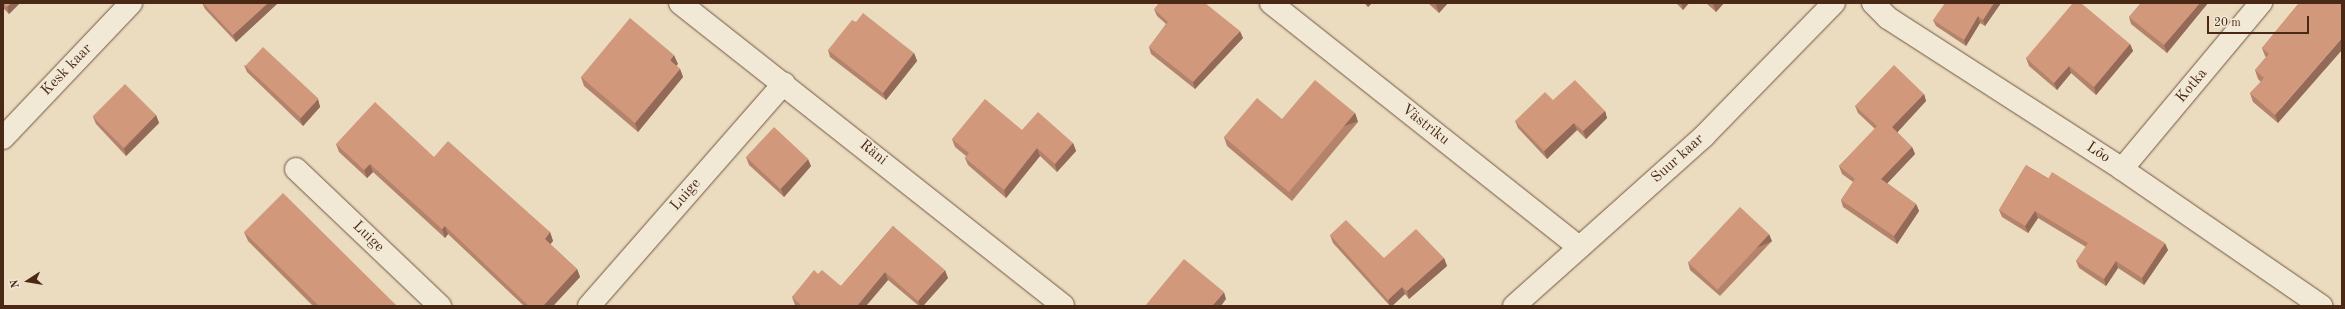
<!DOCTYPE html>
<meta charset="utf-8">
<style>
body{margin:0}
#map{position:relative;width:2345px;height:309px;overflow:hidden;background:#ebdcc0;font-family:"Old Standard TT",serif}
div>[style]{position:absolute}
.roads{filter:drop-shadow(0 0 1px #725540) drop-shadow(0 0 1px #725540)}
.minor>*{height:22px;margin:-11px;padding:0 11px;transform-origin:11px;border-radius:11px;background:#f2e8d6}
.wall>*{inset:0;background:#b4836b}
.shaded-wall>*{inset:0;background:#926a57;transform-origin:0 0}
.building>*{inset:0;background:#d1987c;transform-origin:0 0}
span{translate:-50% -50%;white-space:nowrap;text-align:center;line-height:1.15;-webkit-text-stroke:4px #f2e8d6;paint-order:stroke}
.street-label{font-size:15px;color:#492815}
.frame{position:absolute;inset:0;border:4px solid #492815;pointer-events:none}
.north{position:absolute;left:8px;top:261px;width:40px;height:40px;-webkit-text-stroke:3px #f2e8d6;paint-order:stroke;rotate:258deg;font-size:11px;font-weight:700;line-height:16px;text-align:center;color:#492815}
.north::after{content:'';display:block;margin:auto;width:14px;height:18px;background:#492815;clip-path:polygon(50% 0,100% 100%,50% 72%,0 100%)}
.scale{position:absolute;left:2207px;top:16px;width:102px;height:18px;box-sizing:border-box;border:2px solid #492815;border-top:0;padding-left:5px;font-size:12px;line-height:14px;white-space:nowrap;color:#492815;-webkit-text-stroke:3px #f2e8d6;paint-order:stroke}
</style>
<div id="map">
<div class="roads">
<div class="minor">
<div style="left:680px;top:3px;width:488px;rotate:38.3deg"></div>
<div style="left:1271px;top:3px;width:393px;rotate:38.4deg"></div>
<div style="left:1873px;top:3px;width:21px;rotate:45deg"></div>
<div style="left:1888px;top:18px;width:278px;rotate:32.8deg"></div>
<div style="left:2122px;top:169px;width:242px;rotate:34.5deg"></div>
<div style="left:3px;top:138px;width:186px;rotate:-46.5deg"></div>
<div style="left:296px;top:169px;width:199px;rotate:43.6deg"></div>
<div style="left:2122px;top:169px;width:217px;rotate:-50.1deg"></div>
<div style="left:589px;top:306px;width:296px;rotate:-48.8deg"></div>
<div style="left:1514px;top:306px;width:255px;rotate:-41.8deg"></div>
<div style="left:1704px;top:136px;width:186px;rotate:-45.7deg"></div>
</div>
</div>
<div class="wall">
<div style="clip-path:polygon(3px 3px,20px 3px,9px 14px,3px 8px)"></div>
<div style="clip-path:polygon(202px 3px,278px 3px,236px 42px,205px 9px)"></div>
<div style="clip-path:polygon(1364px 3px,1372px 3px,1368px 7px)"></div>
<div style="clip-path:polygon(1428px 3px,1448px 3px,1439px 13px)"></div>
<div style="clip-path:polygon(1676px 3px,1689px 3px,1683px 10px)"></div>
<div style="clip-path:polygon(1706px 3px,1724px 3px,1716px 12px)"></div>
<div style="clip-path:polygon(2001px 3px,1985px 26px,1980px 23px,1966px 46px,1936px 26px,1933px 20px)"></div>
<div style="clip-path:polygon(2141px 3px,2208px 3px,2167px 53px,2131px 24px,2129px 17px)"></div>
<div style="clip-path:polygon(2299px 3px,2278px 123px,2253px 102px,2250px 93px,2261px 82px,2258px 79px,2255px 70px,2266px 57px,2265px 56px,2262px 48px)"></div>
<div style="clip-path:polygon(1154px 9px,1243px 38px,1195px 89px,1151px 54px,1149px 47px,1166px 24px,1157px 16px)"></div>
<div style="clip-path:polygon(2130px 44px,2133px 51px,2096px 95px,2071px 73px,2057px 90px,2029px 66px,2026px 58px)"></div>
<div style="clip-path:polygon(828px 50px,914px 53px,917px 61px,886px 100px,830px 57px)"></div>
<div style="clip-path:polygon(678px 64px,676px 65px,680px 69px,683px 77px,638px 132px,584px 86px,581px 77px)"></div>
<div style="clip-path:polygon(244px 65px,318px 99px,320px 107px,303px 126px,247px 72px)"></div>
<div style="clip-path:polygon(1924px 94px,1926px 101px,1897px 132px,1912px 147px,1915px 154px,1887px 183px,1916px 204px,1919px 211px,1897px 244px,1843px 207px,1841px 200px,1853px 182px,1842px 174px,1839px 166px,1875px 129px,1858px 113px,1855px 106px)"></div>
<div style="clip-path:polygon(1553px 100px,1605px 111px,1607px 118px,1586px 139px,1577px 130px,1547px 159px,1518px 128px,1515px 121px)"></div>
<div style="clip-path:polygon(1355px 113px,1358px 122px,1292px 201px,1227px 146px,1224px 137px,1282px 119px)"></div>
<div style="clip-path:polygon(156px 115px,159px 123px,126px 156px,96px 124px,93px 117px)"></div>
<div style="clip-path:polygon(1022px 130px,1073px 143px,1076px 151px,1057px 172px,1040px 156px,1006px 198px,968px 165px,965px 158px,966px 156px,955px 147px,952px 139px)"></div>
<div style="clip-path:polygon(336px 144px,434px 157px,550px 232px,553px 241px,550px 244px,577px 269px,580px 277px,553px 306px,524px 306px,448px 234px,445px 238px,373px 172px,367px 178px,339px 152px)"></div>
<div style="clip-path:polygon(746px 157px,811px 166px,784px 197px,749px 165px)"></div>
<div style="clip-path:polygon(2026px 165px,2168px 250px,2144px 285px,2118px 268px,2106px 286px,2079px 268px,2076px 261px,2086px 247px,2038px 218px,2028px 233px,2002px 217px,1999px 210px)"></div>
<div style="clip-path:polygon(893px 226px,948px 278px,923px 306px,919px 306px,888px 280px,866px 306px,796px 306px,795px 305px,792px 297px,818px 274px,841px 286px)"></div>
<div style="clip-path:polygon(244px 232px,397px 306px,313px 306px,248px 241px)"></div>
<div style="clip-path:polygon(1330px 235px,1384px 258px,1444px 258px,1447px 266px,1409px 299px,1405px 294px,1392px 306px,1390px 306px,1333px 243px)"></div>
<div style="clip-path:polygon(1772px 241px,1720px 296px,1690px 270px,1688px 262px)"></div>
</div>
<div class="shaded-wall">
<div style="clip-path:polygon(11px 3px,20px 3px,9px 14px,7px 7px)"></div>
<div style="clip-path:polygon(268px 3px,278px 3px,236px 42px,233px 35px)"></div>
<div style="clip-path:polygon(1366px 3px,1372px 3px,1368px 7px)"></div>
<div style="clip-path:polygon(1438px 3px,1448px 3px,1439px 13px,1436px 5px)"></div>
<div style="clip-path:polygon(1681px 3px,1689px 3px,1683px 10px)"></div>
<div style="clip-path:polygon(1714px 3px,1724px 3px,1716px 12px,1713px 4px)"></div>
<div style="clip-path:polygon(1994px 3px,2001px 3px,1985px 26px,1983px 20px)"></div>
<div style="clip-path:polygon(2200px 3px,2208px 3px,2167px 53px,2164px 45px)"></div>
<div style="clip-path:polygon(1978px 16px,1980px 23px,1966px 46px,1964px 40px)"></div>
<div style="clip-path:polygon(1240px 31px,1243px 38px,1195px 89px,1193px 82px)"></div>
<div style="clip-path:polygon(2342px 38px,2342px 50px,2278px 123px,2275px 115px)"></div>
<div style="clip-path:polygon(2130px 44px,2133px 51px,2096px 95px,2094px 87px)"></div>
<div style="clip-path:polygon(914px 53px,917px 61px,886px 100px,883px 93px)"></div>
<div style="clip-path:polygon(674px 55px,678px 64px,673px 69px,670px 60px)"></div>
<div style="clip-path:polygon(2069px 66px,2071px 73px,2057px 90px,2054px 83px)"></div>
<div style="clip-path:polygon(680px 69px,683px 77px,638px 132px,635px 123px)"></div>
<div style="clip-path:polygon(1924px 94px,1926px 101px,1895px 135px,1892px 127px)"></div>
<div style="clip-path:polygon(318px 99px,320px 107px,303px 126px,300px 119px)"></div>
<div style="clip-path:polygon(1605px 111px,1607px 118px,1586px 139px,1583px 131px)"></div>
<div style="left:1355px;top:113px;width:9px;height:103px;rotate:72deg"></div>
<div style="clip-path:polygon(156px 115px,159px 123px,126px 156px,124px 149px)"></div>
<div style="clip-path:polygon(1574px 123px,1577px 130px,1547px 159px,1544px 151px)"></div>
<div style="clip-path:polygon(1073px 143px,1076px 151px,1057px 172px,1055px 164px)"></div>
<div style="clip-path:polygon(1912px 147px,1915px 154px,1884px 187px,1881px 179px)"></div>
<div style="clip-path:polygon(1037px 148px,1040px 156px,1006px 198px,1004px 190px)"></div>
<div style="clip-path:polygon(808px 159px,811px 166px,784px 197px,781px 189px)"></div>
<div style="clip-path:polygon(370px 164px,373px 172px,367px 178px,364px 170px)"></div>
<div style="clip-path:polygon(1916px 204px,1919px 211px,1897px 244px,1894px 236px)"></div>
<div style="clip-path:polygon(2035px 211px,2038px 218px,2028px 233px,2025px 226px)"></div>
<div style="clip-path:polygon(445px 226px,448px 234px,445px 238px,442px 229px)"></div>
<div style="clip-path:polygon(550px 232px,553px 241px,548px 247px,545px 239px)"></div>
<div style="left:1769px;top:234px;width:8px;height:76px;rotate:67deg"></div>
<div style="clip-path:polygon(2165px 243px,2168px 250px,2144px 285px,2142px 278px)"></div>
<div style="clip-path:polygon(1444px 258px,1447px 266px,1409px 299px,1407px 291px)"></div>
<div style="clip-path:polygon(2116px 261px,2118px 268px,2106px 286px,2104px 279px)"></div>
<div style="clip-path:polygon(577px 269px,580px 277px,553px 306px,543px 306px)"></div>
<div style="clip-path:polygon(945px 270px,948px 278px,923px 306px,920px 306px,918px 301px)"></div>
<div style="clip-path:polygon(885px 272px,888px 280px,866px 306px,857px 306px)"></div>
<div style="clip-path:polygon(1402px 287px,1405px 294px,1392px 306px,1390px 306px,1388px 300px)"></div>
<div style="clip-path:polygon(1224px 292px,1226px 299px,1221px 306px,1212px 306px)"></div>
</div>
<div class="building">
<div style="clip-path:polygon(3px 3px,11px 3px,7px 7px)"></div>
<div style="clip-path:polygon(203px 3px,268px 3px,233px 35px)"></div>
<div style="clip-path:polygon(1159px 3px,1205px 3px,1240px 31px,1193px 82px,1149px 47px,1168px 22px,1154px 9px)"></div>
<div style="clip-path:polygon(1945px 3px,1994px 3px,1983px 20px,1978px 16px,1964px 40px,1933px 20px)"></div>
<div style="clip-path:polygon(2073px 3px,2081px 3px,2130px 44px,2094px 87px,2069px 66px,2054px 83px,2026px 58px)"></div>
<div style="clip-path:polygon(2141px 3px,2200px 3px,2164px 45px,2129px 17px)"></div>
<div style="clip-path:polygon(2299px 3px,2342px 3px,2342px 38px,2275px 115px,2250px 93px,2264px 78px,2255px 70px,2269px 54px,2262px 48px)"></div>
<div style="clip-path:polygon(863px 13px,914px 53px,883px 93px,828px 50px,852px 20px,856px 22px)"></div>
<div style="clip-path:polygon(630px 18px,674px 55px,670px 60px,680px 69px,635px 123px,581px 77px)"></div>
<div style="left:263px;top:47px;width:76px;height:26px;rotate:43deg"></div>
<div style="clip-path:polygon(1894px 65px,1924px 94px,1892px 127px,1912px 147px,1881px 179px,1916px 204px,1894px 236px,1841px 200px,1855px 179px,1839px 166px,1877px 126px,1855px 106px)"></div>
<div style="clip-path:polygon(1315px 80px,1355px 113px,1289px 192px,1224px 137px,1257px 98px,1282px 119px)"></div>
<div style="clip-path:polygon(1575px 80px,1605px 111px,1583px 131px,1574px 123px,1544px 151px,1515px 121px,1545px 92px,1553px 100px)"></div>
<div style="left:125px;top:84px;width:44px;height:46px;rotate:45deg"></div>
<div style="clip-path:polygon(985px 99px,1022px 130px,1038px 112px,1073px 143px,1055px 164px,1037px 148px,1004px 190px,965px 158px,969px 153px,952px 139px)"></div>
<div style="clip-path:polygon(375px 102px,434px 157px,448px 141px,550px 232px,545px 239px,577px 269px,543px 306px,529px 306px,445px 226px,442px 229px,370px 164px,364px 170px,336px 144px)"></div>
<div style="left:774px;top:127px;width:47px;height:41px;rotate:43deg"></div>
<div style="clip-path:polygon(2026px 165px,2048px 179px,2052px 172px,2165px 243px,2142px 278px,2116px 261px,2104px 279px,2076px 261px,2088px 243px,2035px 211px,2025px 226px,1999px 210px)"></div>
<div style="clip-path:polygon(283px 193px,397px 306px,319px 306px,244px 232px)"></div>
<div style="left:1740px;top:207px;width:40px;height:76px;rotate:43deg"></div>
<div style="clip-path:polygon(1346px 220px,1384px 258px,1416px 229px,1444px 258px,1407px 291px,1402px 287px,1388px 300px,1330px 235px)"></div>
<div style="clip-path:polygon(893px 226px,945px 270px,918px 301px,885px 272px,857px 306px,802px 306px,792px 297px,814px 270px,818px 274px,822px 270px,841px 286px)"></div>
<div style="clip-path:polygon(1184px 259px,1224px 292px,1212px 306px,1145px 306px)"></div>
</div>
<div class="street-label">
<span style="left:67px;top:70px;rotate:-46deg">Kesk kaar</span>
<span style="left:2192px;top:86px;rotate:-50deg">Kotka</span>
<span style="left:1425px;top:125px;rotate:38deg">Västriku</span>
<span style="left:873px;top:153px;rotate:39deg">Räni</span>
<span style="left:2098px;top:153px;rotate:33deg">Lõo</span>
<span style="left:1678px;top:159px;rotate:-42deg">Suur kaar</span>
<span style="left:686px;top:195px;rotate:-49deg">Luige</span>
<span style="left:368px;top:237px;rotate:44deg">Luige</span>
</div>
<div class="frame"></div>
<div class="north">N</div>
<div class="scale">20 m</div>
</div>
